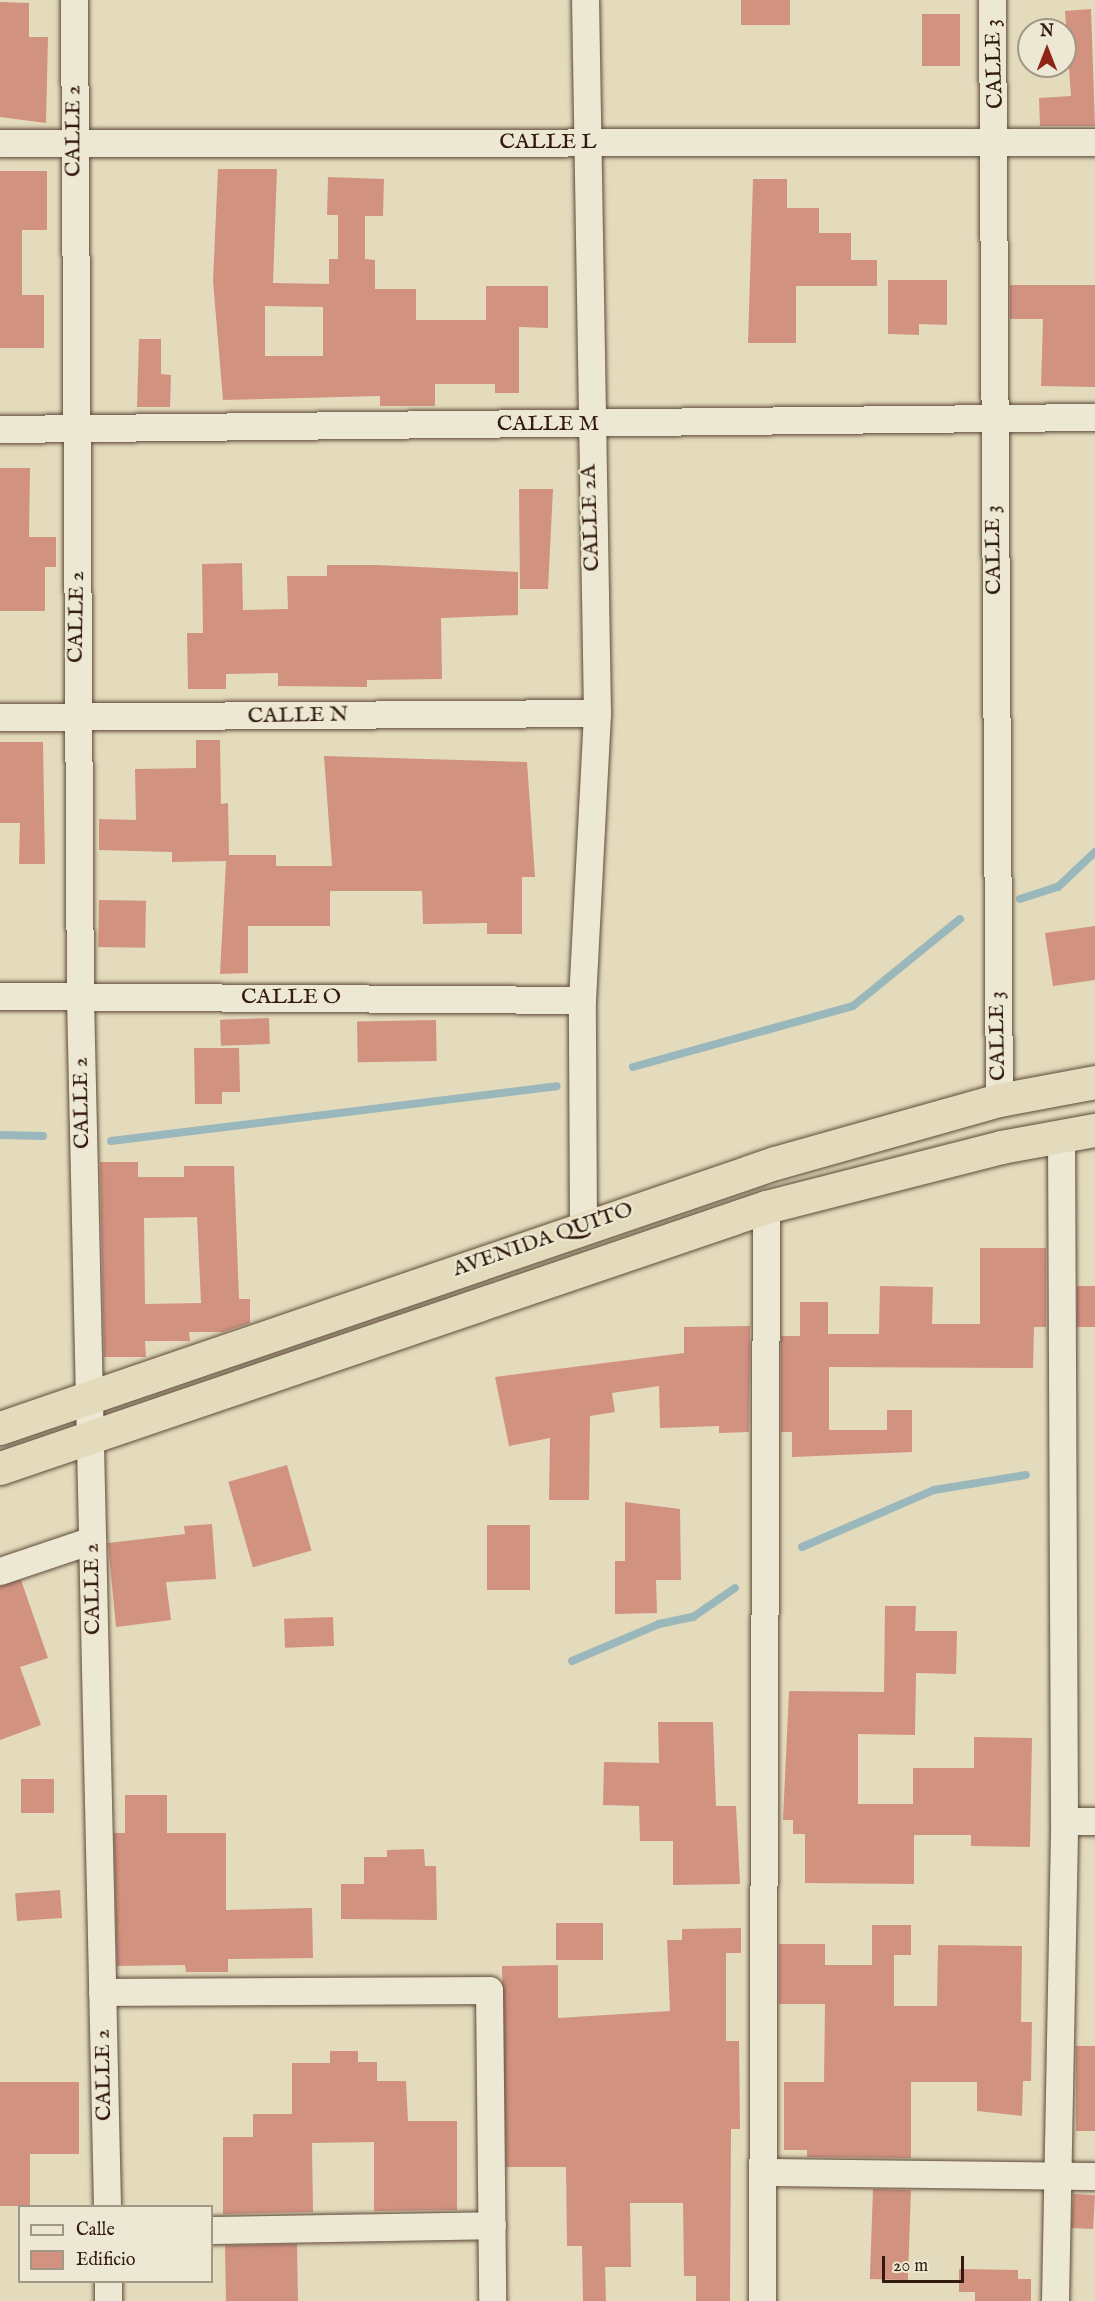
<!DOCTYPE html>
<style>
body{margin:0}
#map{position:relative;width:1095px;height:2301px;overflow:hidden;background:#e4dbbc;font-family:"IM FELL English",serif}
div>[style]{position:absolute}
.stream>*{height:8px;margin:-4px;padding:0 4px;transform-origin:4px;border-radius:4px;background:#9ab8bb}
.building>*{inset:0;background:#d29280;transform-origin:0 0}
.roads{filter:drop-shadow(0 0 2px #5e4a3a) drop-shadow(0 0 2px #5e4a3a)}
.minor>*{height:27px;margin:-13.5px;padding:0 13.5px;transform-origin:13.5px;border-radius:13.5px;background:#ede8d3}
.highway>*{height:33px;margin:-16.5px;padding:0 16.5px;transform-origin:16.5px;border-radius:16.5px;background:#e4dbbc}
span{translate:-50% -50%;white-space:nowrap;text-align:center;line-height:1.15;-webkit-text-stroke:4.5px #ede8d3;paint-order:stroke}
.street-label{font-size:22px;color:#321a0e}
.legend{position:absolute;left:18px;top:2205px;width:195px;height:78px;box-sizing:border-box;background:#ede8d3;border:2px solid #a29684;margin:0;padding:8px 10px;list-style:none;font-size:18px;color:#321a0e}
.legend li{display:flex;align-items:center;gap:12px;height:30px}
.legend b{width:30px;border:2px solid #a29684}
.north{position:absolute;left:1017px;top:18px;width:60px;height:60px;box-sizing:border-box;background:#ede8d3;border:2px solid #a29684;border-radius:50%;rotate:0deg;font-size:16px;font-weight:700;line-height:24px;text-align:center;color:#321a0e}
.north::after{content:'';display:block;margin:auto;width:21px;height:27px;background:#8f2418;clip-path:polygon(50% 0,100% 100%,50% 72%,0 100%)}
.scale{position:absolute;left:882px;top:2256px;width:82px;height:27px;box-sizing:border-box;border:3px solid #321a0e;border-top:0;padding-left:8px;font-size:18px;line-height:21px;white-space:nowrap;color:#321a0e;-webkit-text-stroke:4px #ede8d3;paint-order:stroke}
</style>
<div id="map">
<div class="stream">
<div style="left:1020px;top:899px;width:40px;rotate:-18deg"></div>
<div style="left:1058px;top:887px;width:51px;rotate:-43.4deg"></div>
<div style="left:633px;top:1067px;width:228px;rotate:-15.5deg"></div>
<div style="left:853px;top:1006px;width:138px;rotate:-39.1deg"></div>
<div style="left:0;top:1135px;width:43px;rotate:1.3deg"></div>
<div style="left:111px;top:1141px;width:449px;rotate:-7deg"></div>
<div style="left:802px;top:1547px;width:144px;rotate:-23.4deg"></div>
<div style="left:934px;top:1490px;width:93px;rotate:-9.3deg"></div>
<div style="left:572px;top:1661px;width:95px;rotate:-23deg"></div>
<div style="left:659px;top:1624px;width:35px;rotate:-12deg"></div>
<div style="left:693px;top:1617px;width:51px;rotate:-34.6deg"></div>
</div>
<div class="building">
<div style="left:741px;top:0;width:49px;height:25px"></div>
<div style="clip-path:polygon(0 2px,29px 3px,29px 37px,48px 37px,46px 123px,0 117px)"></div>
<div style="clip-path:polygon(1091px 9px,1095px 126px,1040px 126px,1039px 98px,1071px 96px,1065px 11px)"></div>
<div style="left:960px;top:14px;width:52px;height:38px;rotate:90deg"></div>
<div style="clip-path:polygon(evenodd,218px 169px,277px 169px,273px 283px,329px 284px,329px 259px,338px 259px,338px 215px,327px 215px,328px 177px,384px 179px,383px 216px,365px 216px,365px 259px,375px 260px,375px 289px,416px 289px,416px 320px,486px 320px,486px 286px,548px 286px,548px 328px,519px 327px,519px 393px,495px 393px,495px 384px,435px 384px,435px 406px,380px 406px,380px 396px,223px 400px,213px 281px,218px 169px,265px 306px,323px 307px,323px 356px,265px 356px,265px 306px)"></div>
<div style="clip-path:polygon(0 171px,47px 171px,47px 230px,22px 230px,22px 295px,44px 295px,44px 348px,0 348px)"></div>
<div style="clip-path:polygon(753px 179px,787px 179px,787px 208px,819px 208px,819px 233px,851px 233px,851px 260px,877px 260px,877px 286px,796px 286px,796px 343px,748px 343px)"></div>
<div style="clip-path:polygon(888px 280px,947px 280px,947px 325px,919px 324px,919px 335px,888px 334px)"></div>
<div style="clip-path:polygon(1010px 285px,1095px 285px,1095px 387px,1041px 386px,1043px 319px,1010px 319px)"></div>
<div style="clip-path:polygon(139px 339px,161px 339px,161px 374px,171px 375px,170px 407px,137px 407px)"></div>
<div style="clip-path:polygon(0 468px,30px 468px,29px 537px,56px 537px,56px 567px,45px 567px,45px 611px,0 611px)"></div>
<div style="clip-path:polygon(519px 489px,553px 489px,548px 589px,520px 589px)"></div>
<div style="clip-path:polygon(242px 563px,243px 610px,288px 609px,287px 576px,327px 576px,327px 565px,377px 565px,518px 572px,518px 615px,441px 618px,442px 679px,367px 680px,367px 687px,278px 686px,278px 673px,226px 674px,226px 689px,188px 689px,187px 633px,203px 633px,202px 564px)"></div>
<div style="clip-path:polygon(196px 740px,220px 740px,221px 804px,228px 803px,229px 855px,276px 855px,276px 866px,332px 866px,324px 756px,527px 762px,535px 877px,522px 877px,522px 934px,487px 934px,487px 923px,423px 924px,422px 891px,330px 891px,330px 926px,248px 926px,248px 973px,220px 974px,226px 861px,172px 862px,172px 852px,99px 850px,99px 819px,136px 820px,135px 769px,196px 768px)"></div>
<div style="clip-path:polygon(0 742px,43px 742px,45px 864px,19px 864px,20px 823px,0 823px)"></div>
<div style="left:99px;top:900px;width:47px;height:47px;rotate:1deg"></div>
<div style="clip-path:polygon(1095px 926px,1095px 980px,1053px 986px,1045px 933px)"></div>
<div style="left:269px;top:1018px;width:26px;height:49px;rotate:88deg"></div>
<div style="left:436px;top:1020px;width:41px;height:79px;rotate:89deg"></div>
<div style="clip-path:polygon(194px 1048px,239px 1048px,240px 1092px,222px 1092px,222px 1104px,195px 1104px)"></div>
<div style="clip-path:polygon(evenodd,100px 1162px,138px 1162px,138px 1177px,184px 1177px,184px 1166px,234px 1166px,239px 1299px,250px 1299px,250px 1323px,223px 1332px,189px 1332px,190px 1341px,145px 1341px,146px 1357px,104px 1357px,100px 1162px,197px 1217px,201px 1303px,145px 1304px,144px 1218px,197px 1217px)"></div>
<div style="clip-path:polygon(980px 1248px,1046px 1248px,1046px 1327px,1034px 1327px,1033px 1368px,829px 1367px,829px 1430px,887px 1430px,887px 1410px,912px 1410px,912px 1452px,792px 1457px,792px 1432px,781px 1432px,781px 1336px,800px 1336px,800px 1302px,828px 1302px,828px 1334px,879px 1334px,880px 1286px,933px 1287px,932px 1324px,980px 1324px)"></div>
<div style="left:1077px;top:1286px;width:18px;height:41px"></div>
<div style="clip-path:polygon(750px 1326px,749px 1432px,719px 1433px,719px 1426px,660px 1428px,659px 1386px,612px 1393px,615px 1412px,590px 1416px,589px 1500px,549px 1500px,550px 1438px,509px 1446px,495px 1377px,684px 1353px,684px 1327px)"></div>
<div style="left:287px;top:1465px;width:89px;height:61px;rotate:74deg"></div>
<div style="clip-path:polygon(625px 1502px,680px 1509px,681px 1580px,656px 1580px,657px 1613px,615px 1614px,615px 1561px,625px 1561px)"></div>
<div style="clip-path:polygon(212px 1524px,216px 1579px,166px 1582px,171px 1620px,116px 1627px,108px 1543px,185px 1534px,184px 1526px)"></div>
<div style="left:530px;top:1525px;width:65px;height:43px;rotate:90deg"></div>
<div style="clip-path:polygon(21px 1580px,48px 1658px,20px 1667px,41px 1725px,0 1740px,0 1586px)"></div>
<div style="clip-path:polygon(885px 1606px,916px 1606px,915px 1631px,957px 1631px,956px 1674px,916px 1673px,915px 1735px,858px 1734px,858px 1804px,913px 1804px,913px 1768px,974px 1768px,974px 1737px,1032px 1738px,1030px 1847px,971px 1846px,971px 1835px,914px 1835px,914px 1884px,805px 1883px,805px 1834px,793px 1834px,793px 1820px,783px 1820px,789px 1691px,884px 1692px)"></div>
<div style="left:333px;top:1617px;width:29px;height:49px;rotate:88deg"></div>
<div style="clip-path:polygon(658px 1722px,713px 1722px,716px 1806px,736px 1806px,740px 1884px,673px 1885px,673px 1841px,640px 1841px,639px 1806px,603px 1805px,604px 1762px,659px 1763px)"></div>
<div style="left:21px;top:1779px;width:33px;height:34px"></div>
<div style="clip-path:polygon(125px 1795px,167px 1795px,167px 1833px,226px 1833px,226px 1910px,312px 1908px,313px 1958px,228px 1959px,228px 1972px,186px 1972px,185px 1965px,117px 1966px,114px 1833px,125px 1833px)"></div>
<div style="clip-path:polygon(424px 1849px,425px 1866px,436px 1866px,437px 1920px,341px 1919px,341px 1884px,364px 1884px,364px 1857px,387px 1857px,387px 1850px)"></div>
<div style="left:60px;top:1890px;width:28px;height:45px;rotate:86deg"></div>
<div style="left:556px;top:1923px;width:47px;height:37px"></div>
<div style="clip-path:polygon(872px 1925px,911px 1925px,911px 1955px,894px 1955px,894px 2006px,937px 2006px,938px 1945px,1022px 1946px,1021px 2022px,1032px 2022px,1031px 2081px,1023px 2081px,1022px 2116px,977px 2111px,977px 2082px,911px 2082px,911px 2158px,807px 2157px,807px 2150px,784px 2150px,784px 2082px,824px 2082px,825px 2004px,779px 2004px,779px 1944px,825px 1944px,825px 1965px,872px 1965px)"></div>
<div style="clip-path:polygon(741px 1928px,741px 1953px,726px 1953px,726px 2041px,739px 2041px,740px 2129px,731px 2129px,730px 2301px,696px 2301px,696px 2276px,684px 2276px,683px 2203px,630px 2203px,631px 2267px,605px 2267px,606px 2301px,583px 2301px,582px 2246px,567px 2246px,566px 2167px,506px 2167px,502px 1966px,558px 1965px,558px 2018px,670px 2011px,667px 1940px,682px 1940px,682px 1929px)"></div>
<div style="left:1076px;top:2046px;width:19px;height:85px"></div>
<div style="clip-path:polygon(330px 2051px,358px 2051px,358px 2062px,377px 2062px,377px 2081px,406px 2081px,408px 2121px,457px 2121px,457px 2210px,374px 2211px,374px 2142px,312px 2143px,313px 2212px,223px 2214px,223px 2137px,253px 2137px,253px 2114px,292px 2114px,292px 2063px,330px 2063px)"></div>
<div style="clip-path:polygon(0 2082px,79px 2082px,79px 2154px,30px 2154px,30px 2206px,0 2206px)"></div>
<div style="left:873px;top:2189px;width:38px;height:90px;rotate:2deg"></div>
<div style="left:1073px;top:2194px;width:22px;height:34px;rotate:3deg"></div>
<div style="left:297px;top:2244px;width:57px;height:72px;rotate:89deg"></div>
<div style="clip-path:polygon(959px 2269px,1018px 2270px,1018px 2279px,1031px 2279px,1031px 2301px,975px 2301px,975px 2292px,959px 2292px)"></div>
</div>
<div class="roads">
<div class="minor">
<div style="left:74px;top:0;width:997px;rotate:89.66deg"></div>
<div style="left:80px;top:997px;width:1209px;rotate:88.72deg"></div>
<div style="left:992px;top:0;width:1100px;rotate:89.64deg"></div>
<div style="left:0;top:143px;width:1095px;rotate:-0.05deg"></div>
<div style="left:0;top:429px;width:1095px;rotate:-0.63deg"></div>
<div style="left:0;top:717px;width:597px;rotate:-0.38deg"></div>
<div style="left:0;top:996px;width:582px;rotate:0.39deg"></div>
<div style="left:583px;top:1226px;width:226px;rotate:-90.3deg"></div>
<div style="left:582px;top:1000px;width:287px;rotate:-87deg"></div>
<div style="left:597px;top:713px;width:713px;rotate:-90.96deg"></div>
<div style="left:0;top:1571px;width:97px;rotate:-18.6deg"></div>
<div style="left:1064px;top:1821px;width:31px"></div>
<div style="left:102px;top:1992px;width:387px;rotate:-0.3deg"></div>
<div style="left:489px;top:1990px;width:311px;rotate:89.4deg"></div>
<div style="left:764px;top:2172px;width:331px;rotate:0.7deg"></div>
<div style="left:212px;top:2230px;width:280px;rotate:-1deg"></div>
<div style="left:108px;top:2282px;width:19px;rotate:90deg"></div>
<div style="left:762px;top:2301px;width:1094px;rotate:-89.79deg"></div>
<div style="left:1055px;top:2301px;width:480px;rotate:-88.9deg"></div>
<div style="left:1064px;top:1821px;width:683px;rotate:-90.25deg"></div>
</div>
<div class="highway">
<div style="left:0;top:1428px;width:819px;rotate:-18.88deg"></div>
<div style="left:775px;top:1163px;width:233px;rotate:-15.7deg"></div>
<div style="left:999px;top:1100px;width:98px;rotate:-10.6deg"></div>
<div style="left:0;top:1468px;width:809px;rotate:-18.82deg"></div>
<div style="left:766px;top:1207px;width:243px;rotate:-14.3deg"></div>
<div style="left:1001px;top:1147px;width:96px;rotate:-10.3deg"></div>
</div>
</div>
<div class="street-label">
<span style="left:995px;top:64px;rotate:-92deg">CALLE 3</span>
<span style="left:74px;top:131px;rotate:-90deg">CALLE 2</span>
<span style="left:548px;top:143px">CALLE L</span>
<span style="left:548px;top:425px">CALLE M</span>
<span style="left:591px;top:518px;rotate:-92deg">CALLE 2A</span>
<span style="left:994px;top:550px;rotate:-91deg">CALLE 3</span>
<span style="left:77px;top:617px;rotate:-89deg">CALLE 2</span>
<span style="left:298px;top:716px;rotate:-1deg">CALLE N</span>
<span style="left:291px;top:998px">CALLE O</span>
<span style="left:998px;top:1036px;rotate:-91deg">CALLE 3</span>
<span style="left:82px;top:1103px;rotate:-91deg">CALLE 2</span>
<span style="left:543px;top:1240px;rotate:-19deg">AVENIDA QUITO</span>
<span style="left:93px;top:1589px;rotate:-91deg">CALLE 2</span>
<span style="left:104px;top:2075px;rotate:-91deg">CALLE 2</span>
</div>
<ul class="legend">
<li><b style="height:8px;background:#ede8d3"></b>Calle</li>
<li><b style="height:16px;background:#d29280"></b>Edificio</li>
</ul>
<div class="north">N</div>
<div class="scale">20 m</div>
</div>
